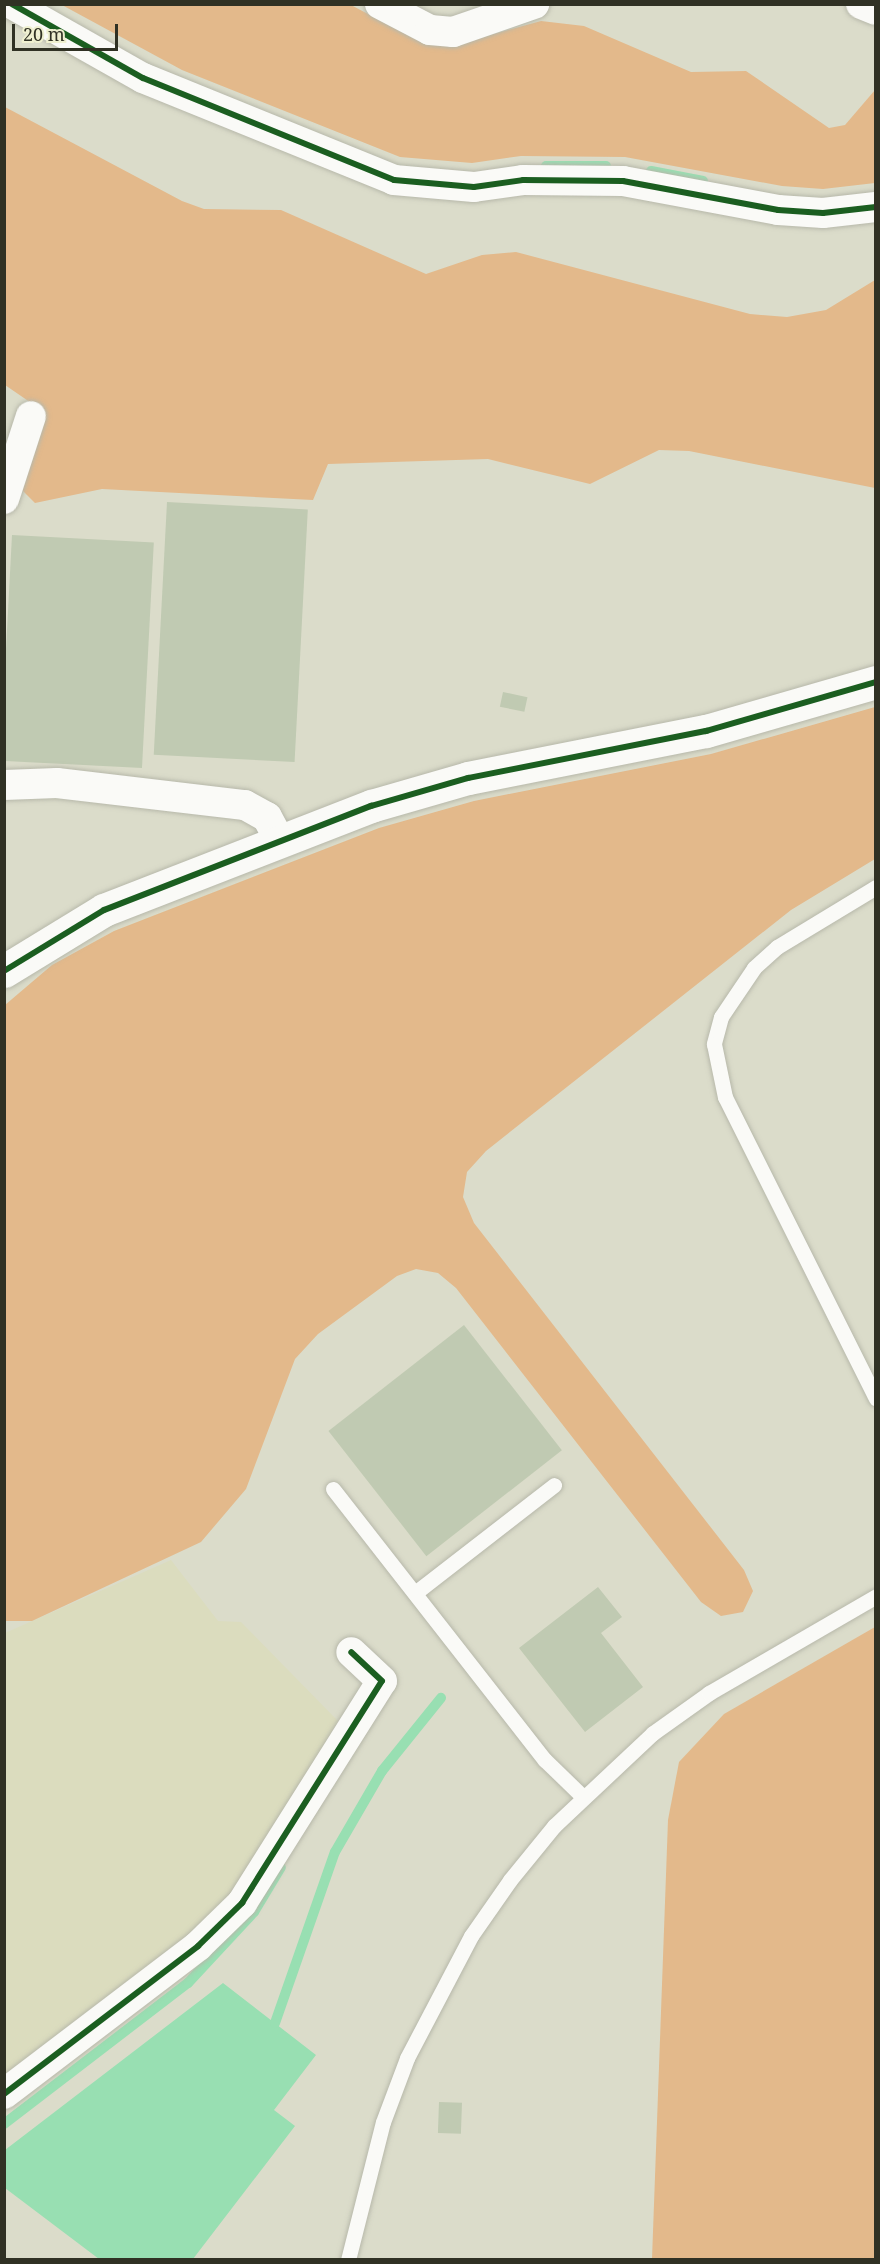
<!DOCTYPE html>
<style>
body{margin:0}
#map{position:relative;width:880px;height:2264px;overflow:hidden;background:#dbdcca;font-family:"Noto Serif",serif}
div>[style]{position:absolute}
.built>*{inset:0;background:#dbdcbe}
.green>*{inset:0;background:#e3b98b}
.water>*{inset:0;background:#98dfb2}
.stream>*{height:10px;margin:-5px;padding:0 5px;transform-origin:5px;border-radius:5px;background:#98dfb2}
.building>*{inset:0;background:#c0cab2;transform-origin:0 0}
.roads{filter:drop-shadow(0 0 2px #b7b8aa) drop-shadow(0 0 2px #b7b8aa)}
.lane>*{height:15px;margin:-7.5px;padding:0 7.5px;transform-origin:7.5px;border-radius:7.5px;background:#fafaf7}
.street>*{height:30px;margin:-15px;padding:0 15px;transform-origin:15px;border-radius:15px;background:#fafaf7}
.secondary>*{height:33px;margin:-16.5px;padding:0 16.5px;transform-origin:16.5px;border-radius:16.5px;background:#fafaf7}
.cycleway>*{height:6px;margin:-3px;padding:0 3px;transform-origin:3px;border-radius:3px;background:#1b5e20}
span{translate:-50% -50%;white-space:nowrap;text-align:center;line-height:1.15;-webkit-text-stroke:6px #eff0d0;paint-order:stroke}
.frame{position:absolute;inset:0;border:6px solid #303124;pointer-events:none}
.scale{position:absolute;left:12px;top:24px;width:106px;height:27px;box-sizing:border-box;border:3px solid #303124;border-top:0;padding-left:8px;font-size:18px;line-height:21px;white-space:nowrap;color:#303124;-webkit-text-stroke:4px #eff0d0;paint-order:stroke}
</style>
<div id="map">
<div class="built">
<div style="clip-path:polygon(171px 1560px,218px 1621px,241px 1622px,338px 1721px,249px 1870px,212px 1917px,5px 2077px,5px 1633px)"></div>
</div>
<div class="green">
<div style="clip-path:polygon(62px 5px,351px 5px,402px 32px,454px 45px,541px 21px,584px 26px,691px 72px,746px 71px,829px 128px,845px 125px,875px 90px,875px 183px,823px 189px,782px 186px,625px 157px,521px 156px,472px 163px,400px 157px,182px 70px)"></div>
<div style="clip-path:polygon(5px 107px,182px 201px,204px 209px,281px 210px,426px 274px,482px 255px,516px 252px,750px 314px,787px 317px,826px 310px,875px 280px,875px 488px,689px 451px,659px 450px,590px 484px,488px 459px,328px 464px,313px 500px,102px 489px,35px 503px,22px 490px,40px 409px,5px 385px)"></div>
<div style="clip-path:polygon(875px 707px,875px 859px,791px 910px,486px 1151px,467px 1172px,463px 1197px,474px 1223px,744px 1570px,753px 1591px,743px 1612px,721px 1616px,701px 1602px,456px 1288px,438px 1273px,416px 1269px,397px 1276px,318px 1334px,295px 1359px,246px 1489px,201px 1542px,32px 1621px,5px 1621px,5px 1005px,52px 965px,114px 931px,379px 828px,474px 801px,711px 754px)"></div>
<div style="clip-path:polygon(875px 1627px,875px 2259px,652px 2259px,668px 1820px,679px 1762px,724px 1714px)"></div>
</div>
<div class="water">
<div style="clip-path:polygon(223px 1983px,316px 2055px,274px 2110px,295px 2126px,193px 2259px,99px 2259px,5px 2188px,5px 2150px)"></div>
</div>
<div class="stream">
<div style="left:546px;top:166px;width:60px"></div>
<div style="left:651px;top:171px;width:53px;rotate:10.9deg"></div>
<div style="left:275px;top:2023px;width:181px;rotate:-70.7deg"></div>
<div style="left:335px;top:1852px;width:94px;rotate:-59.9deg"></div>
<div style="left:382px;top:1771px;width:94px;rotate:-51.1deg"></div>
<div style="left:4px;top:2124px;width:232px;rotate:-37.5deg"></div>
<div style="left:188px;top:1983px;width:97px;rotate:-47.1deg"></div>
<div style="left:254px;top:1912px;width:52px;rotate:-59deg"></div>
</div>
<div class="building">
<div style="left:167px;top:502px;width:141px;height:253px;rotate:3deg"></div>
<div style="left:12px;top:535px;width:142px;height:226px;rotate:3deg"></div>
<div style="left:503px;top:692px;width:25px;height:15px;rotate:12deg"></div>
<div style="left:464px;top:1325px;width:159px;height:172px;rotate:52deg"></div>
<div style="clip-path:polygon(598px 1587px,622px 1617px,601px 1633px,643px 1687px,585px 1732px,519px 1648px)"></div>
<div style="left:439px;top:2102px;width:23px;height:31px;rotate:2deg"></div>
</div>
<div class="roads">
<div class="lane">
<div style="left:876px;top:887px;width:116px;rotate:148.8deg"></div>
<div style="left:777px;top:947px;width:31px;rotate:138deg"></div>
<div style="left:754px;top:968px;width:59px;rotate:124deg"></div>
<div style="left:721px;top:1017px;width:28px;rotate:105deg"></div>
<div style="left:714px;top:1044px;width:54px;rotate:78.3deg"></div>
<div style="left:725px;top:1097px;width:337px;rotate:63.4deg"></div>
<div style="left:333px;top:1489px;width:344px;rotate:52deg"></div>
<div style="left:545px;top:1760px;width:53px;rotate:44.2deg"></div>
<div style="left:415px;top:1593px;width:176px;rotate:-37.8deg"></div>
<div style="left:348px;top:2260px;width:142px;rotate:-75.8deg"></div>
<div style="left:383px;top:2122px;width:68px;rotate:-69.4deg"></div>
<div style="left:407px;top:2058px;width:138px;rotate:-62.3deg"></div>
<div style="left:471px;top:1936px;width:68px;rotate:-55.1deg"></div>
<div style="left:510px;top:1880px;width:70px;rotate:-50.8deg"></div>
<div style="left:554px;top:1826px;width:136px;rotate:-43.2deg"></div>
<div style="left:653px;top:1733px;width:69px;rotate:-35.5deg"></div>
<div style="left:709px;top:1693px;width:193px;rotate:-30.1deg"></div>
</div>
<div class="street">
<div style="left:12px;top:4px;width:150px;rotate:29.5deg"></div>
<div style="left:143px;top:78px;width:271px;rotate:22.1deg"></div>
<div style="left:394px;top:180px;width:80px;rotate:5deg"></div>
<div style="left:474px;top:187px;width:49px;rotate:-8.1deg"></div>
<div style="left:523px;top:180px;width:100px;rotate:0.6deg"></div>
<div style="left:623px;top:181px;width:158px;rotate:10.6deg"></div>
<div style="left:778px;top:210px;width:45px;rotate:3.8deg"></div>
<div style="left:823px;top:213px;width:53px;rotate:-6.5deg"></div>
<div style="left:380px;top:4px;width:56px;rotate:27.5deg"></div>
<div style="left:430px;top:30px;width:23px;rotate:5deg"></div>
<div style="left:453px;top:32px;width:86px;rotate:-19.1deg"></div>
<div style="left:861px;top:4px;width:16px;rotate:22deg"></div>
<div style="left:4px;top:499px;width:87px;rotate:-72deg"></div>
<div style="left:4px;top:785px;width:53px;rotate:-2.2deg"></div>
<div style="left:57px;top:783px;width:189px;rotate:6.7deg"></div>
<div style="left:245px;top:805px;width:25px;rotate:29deg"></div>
<div style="left:267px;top:817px;width:27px;rotate:62deg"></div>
<div style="left:4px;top:2094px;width:244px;rotate:-37.3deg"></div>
<div style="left:198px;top:1946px;width:62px;rotate:-44.3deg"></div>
<div style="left:242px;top:1903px;width:262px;rotate:-57.8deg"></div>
<div style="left:382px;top:1681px;width:42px;rotate:-136.9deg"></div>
</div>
<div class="secondary">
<div style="left:4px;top:971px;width:117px;rotate:-31.4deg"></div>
<div style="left:104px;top:910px;width:287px;rotate:-21.3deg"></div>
<div style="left:371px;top:806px;width:101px;rotate:-16.1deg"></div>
<div style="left:468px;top:778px;width:243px;rotate:-11.2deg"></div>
<div style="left:706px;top:731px;width:177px;rotate:-16.1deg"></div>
</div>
</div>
<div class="cycleway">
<div style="left:12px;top:4px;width:150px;rotate:29.5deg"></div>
<div style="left:143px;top:78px;width:271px;rotate:22.1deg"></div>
<div style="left:394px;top:180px;width:80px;rotate:5deg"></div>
<div style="left:474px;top:187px;width:49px;rotate:-8.1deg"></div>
<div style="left:523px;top:180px;width:100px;rotate:0.6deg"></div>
<div style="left:623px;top:181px;width:158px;rotate:10.6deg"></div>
<div style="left:778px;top:210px;width:45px;rotate:3.8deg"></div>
<div style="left:823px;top:213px;width:53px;rotate:-6.5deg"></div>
<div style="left:4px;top:971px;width:117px;rotate:-31.4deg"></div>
<div style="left:104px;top:910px;width:287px;rotate:-21.3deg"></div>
<div style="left:371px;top:806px;width:101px;rotate:-16.1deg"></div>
<div style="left:468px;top:778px;width:243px;rotate:-11.2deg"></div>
<div style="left:706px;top:731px;width:177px;rotate:-16.1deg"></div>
<div style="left:4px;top:2094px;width:244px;rotate:-37.3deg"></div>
<div style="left:198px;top:1946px;width:62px;rotate:-44.3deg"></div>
<div style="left:242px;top:1903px;width:262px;rotate:-57.8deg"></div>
<div style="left:382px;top:1681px;width:42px;rotate:-136.9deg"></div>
</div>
<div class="frame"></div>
<div class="scale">20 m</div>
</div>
